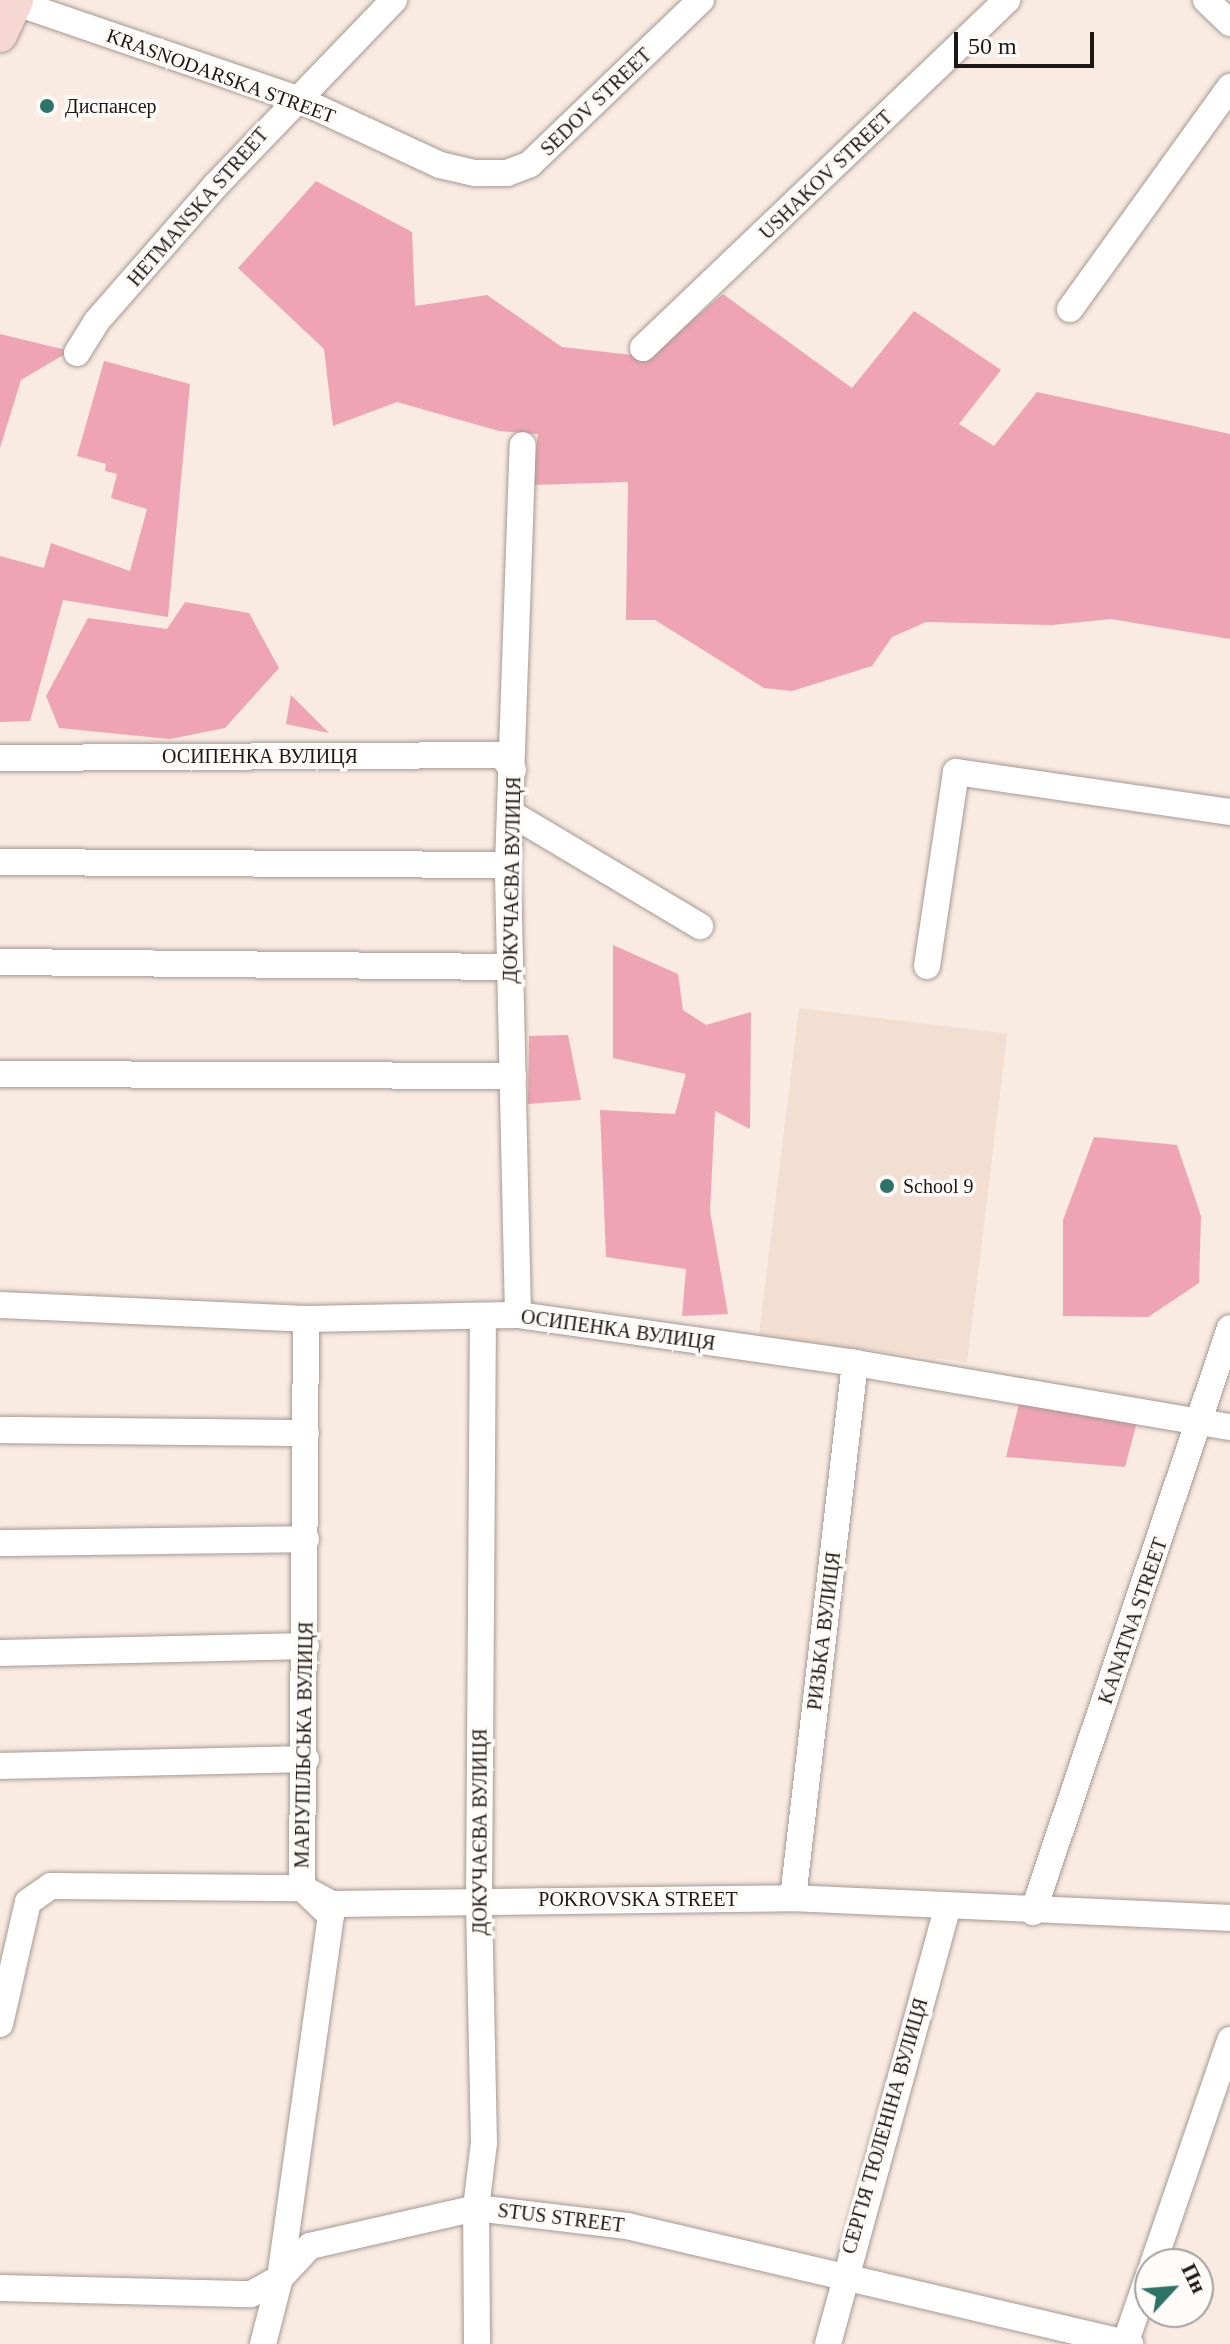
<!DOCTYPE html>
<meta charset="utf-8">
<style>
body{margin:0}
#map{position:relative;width:1230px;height:2344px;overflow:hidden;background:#f9ebe2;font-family:"Times New Roman",serif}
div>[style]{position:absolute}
.built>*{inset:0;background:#f3dfd1;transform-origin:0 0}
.green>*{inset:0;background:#eea4b4}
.roads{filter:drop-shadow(0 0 2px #a69991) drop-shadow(0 0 2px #a69991)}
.minor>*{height:26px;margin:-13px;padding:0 13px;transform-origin:13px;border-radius:13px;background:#fff}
.major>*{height:34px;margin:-17px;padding:0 17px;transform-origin:17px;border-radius:17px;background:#f6d7d1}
.dots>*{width:22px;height:22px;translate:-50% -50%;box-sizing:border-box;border:4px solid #fefbf9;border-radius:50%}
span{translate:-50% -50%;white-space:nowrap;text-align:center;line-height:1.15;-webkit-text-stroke:7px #fefbf9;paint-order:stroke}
.street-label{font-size:20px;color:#1d1815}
.poi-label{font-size:20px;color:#1d1815}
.left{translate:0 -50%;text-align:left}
.north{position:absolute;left:1134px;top:2248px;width:80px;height:80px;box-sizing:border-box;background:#fefbf9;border:2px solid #a4a09e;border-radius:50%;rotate:64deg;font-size:22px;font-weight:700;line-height:32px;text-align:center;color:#1d1815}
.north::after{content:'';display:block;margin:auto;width:28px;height:36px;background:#2d7368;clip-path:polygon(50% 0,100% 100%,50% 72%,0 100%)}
.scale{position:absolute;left:954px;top:32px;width:140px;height:36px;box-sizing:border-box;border:4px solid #1d1815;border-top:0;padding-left:10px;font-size:24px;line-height:28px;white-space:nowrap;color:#1d1815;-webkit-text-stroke:6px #fefbf9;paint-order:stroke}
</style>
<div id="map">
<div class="built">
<div style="left:799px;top:1008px;width:210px;height:331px;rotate:7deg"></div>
</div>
<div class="green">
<div style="clip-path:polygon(316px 181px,412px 232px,415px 306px,487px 295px,562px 347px,641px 356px,656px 351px,723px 294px,852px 388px,914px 311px,1001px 370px,959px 424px,994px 446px,1037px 392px,1230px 434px,1230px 639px,1111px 619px,1052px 625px,926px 622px,892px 637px,872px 666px,792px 691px,764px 688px,655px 620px,626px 620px,628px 482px,532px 485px,538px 434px,499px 431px,397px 402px,333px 426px,324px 349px,238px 268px)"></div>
<div style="clip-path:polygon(0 334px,70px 351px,21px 380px,0 448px)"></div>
<div style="clip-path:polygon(104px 361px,190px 384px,168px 617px,63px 600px,30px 721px,0 722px,0 556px,44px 568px,51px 543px,130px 571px,147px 509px,111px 498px,117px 474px,105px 471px,106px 464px,77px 456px)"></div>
<div style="clip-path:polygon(185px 602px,249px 613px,279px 668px,225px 728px,170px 739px,59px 728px,46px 696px,88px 618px,167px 629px)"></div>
<div style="clip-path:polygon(291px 695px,329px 733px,286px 724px)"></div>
<div style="clip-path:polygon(613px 945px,678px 974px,683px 1010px,706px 1025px,751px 1012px,750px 1129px,715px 1111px,710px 1211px,728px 1314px,682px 1316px,686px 1269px,606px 1257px,600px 1110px,675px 1114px,686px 1074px,613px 1058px)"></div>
<div style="clip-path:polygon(568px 1035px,581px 1100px,528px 1104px,529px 1036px)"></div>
<div style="clip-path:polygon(1094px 1137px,1177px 1145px,1201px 1216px,1199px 1283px,1148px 1317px,1063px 1316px,1063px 1220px)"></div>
<div style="clip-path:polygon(1019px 1404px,1137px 1422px,1125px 1467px,1006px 1457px)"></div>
</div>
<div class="roads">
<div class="minor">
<div style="left:8px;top:0;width:309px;rotate:18.9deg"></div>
<div style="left:300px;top:100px;width:154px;rotate:24.9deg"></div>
<div style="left:440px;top:165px;width:37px;rotate:13deg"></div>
<div style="left:476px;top:173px;width:31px"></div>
<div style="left:507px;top:173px;width:25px;rotate:-21deg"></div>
<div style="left:530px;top:164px;width:237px;rotate:-43.8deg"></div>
<div style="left:1206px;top:0;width:33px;rotate:44deg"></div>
<div style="left:1070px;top:309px;width:274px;rotate:-54.2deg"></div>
<div style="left:643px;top:348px;width:504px;rotate:-43.71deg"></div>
<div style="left:77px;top:353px;width:36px;rotate:-58deg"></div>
<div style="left:96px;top:322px;width:181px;rotate:-48.8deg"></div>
<div style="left:215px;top:186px;width:258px;rotate:-46.1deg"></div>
<div style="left:0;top:758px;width:501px;rotate:-0.34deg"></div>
<div style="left:501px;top:755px;width:19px;rotate:51deg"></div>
<div style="left:512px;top:814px;width:219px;rotate:30.8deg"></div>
<div style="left:0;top:862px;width:508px;rotate:0.34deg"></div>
<div style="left:0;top:962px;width:509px;rotate:0.56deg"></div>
<div style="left:927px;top:966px;width:196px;rotate:-81.5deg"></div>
<div style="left:956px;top:772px;width:277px;rotate:8.3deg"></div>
<div style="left:0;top:1074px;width:513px;rotate:0.22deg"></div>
<div style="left:0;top:1305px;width:306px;rotate:2.6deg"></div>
<div style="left:306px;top:1319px;width:212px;rotate:-1.1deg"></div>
<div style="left:518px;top:1315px;width:340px;rotate:8.1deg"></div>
<div style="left:855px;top:1363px;width:380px;rotate:9.7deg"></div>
<div style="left:518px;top:1315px;width:450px;rotate:-91.3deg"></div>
<div style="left:508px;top:865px;width:420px;rotate:-88deg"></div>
<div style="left:0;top:1430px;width:306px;rotate:0.6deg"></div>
<div style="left:0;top:1543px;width:306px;rotate:-0.7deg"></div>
<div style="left:0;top:1653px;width:306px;rotate:-1.3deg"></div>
<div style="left:0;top:1766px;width:306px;rotate:-1.3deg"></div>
<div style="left:793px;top:1898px;width:539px;rotate:-83.39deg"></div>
<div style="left:1033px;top:1912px;width:616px;rotate:-71.36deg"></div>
<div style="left:0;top:2024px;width:125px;rotate:-77.1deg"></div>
<div style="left:28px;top:1902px;width:28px;rotate:-35deg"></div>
<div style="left:51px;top:1886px;width:251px;rotate:0.5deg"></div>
<div style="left:302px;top:1888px;width:34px;rotate:28deg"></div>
<div style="left:332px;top:1904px;width:461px;rotate:-0.7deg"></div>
<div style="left:793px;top:1898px;width:437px;rotate:2.6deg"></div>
<div style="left:1153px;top:2264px;width:237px;rotate:-71deg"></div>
<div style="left:0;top:2288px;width:251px;rotate:1.4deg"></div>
<div style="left:251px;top:2294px;width:33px;rotate:-29deg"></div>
<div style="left:280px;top:2278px;width:44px;rotate:-46.8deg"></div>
<div style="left:310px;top:2246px;width:170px;rotate:-12.9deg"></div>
<div style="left:476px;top:2208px;width:152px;rotate:6.8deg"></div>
<div style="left:627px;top:2226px;width:517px;rotate:13.2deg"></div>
<div style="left:263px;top:2344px;width:68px;rotate:-75.6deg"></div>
<div style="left:280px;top:2278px;width:366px;rotate:-82deg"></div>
<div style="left:331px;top:1916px;width:40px;rotate:-136deg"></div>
<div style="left:302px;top:1888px;width:569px;rotate:-89.6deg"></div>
<div style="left:477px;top:2344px;width:136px;rotate:-90.4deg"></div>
<div style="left:476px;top:2208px;width:65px;rotate:-83deg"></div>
<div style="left:484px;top:2143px;width:243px;rotate:-91.2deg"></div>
<div style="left:479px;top:1900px;width:581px;rotate:-89.61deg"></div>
<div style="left:828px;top:2344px;width:451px;rotate:-74.7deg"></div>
<div style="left:1125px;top:2344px;width:76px;rotate:-70.9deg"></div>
</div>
<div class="major">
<div style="left:0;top:35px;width:38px;rotate:-65deg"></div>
</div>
</div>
<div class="dots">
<div style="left:47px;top:106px;background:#2d7368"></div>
<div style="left:887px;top:1186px;background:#2d7368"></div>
</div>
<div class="street-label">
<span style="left:221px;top:76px;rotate:20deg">KRASNODARSKA STREET</span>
<span style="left:596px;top:102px;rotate:-44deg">SEDOV STREET</span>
<span style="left:826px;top:175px;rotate:-44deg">USHAKOV STREET</span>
<span style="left:198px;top:207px;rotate:-49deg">HETMANSKA STREET</span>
<span style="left:260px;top:756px">ОСИПЕНКА ВУЛИЦЯ</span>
<span style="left:512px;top:880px;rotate:-89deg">ДОКУЧАЄВА ВУЛИЦЯ</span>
<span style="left:618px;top:1330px;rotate:8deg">ОСИПЕНКА ВУЛИЦЯ</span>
<span style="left:1133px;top:1621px;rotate:-71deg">KANATNA STREET</span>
<span style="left:824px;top:1631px;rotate:-83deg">РИЗЬКА ВУЛИЦЯ</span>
<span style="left:304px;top:1745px;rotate:-89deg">МАРІУПІЛЬСЬКА ВУЛИЦЯ</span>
<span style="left:480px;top:1832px;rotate:-90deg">ДОКУЧАЄВА ВУЛИЦЯ</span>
<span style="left:638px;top:1899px">POKROVSKA STREET</span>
<span style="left:885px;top:2126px;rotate:-74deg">СЕРГІЯ ТЮЛЕНІНА ВУЛИЦЯ</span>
<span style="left:561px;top:2218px;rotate:7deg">STUS STREET</span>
</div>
<div class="poi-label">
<span class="left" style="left:65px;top:106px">Диспансер</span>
<span class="left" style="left:903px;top:1186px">School 9</span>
</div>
<div class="north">Пн</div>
<div class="scale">50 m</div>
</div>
